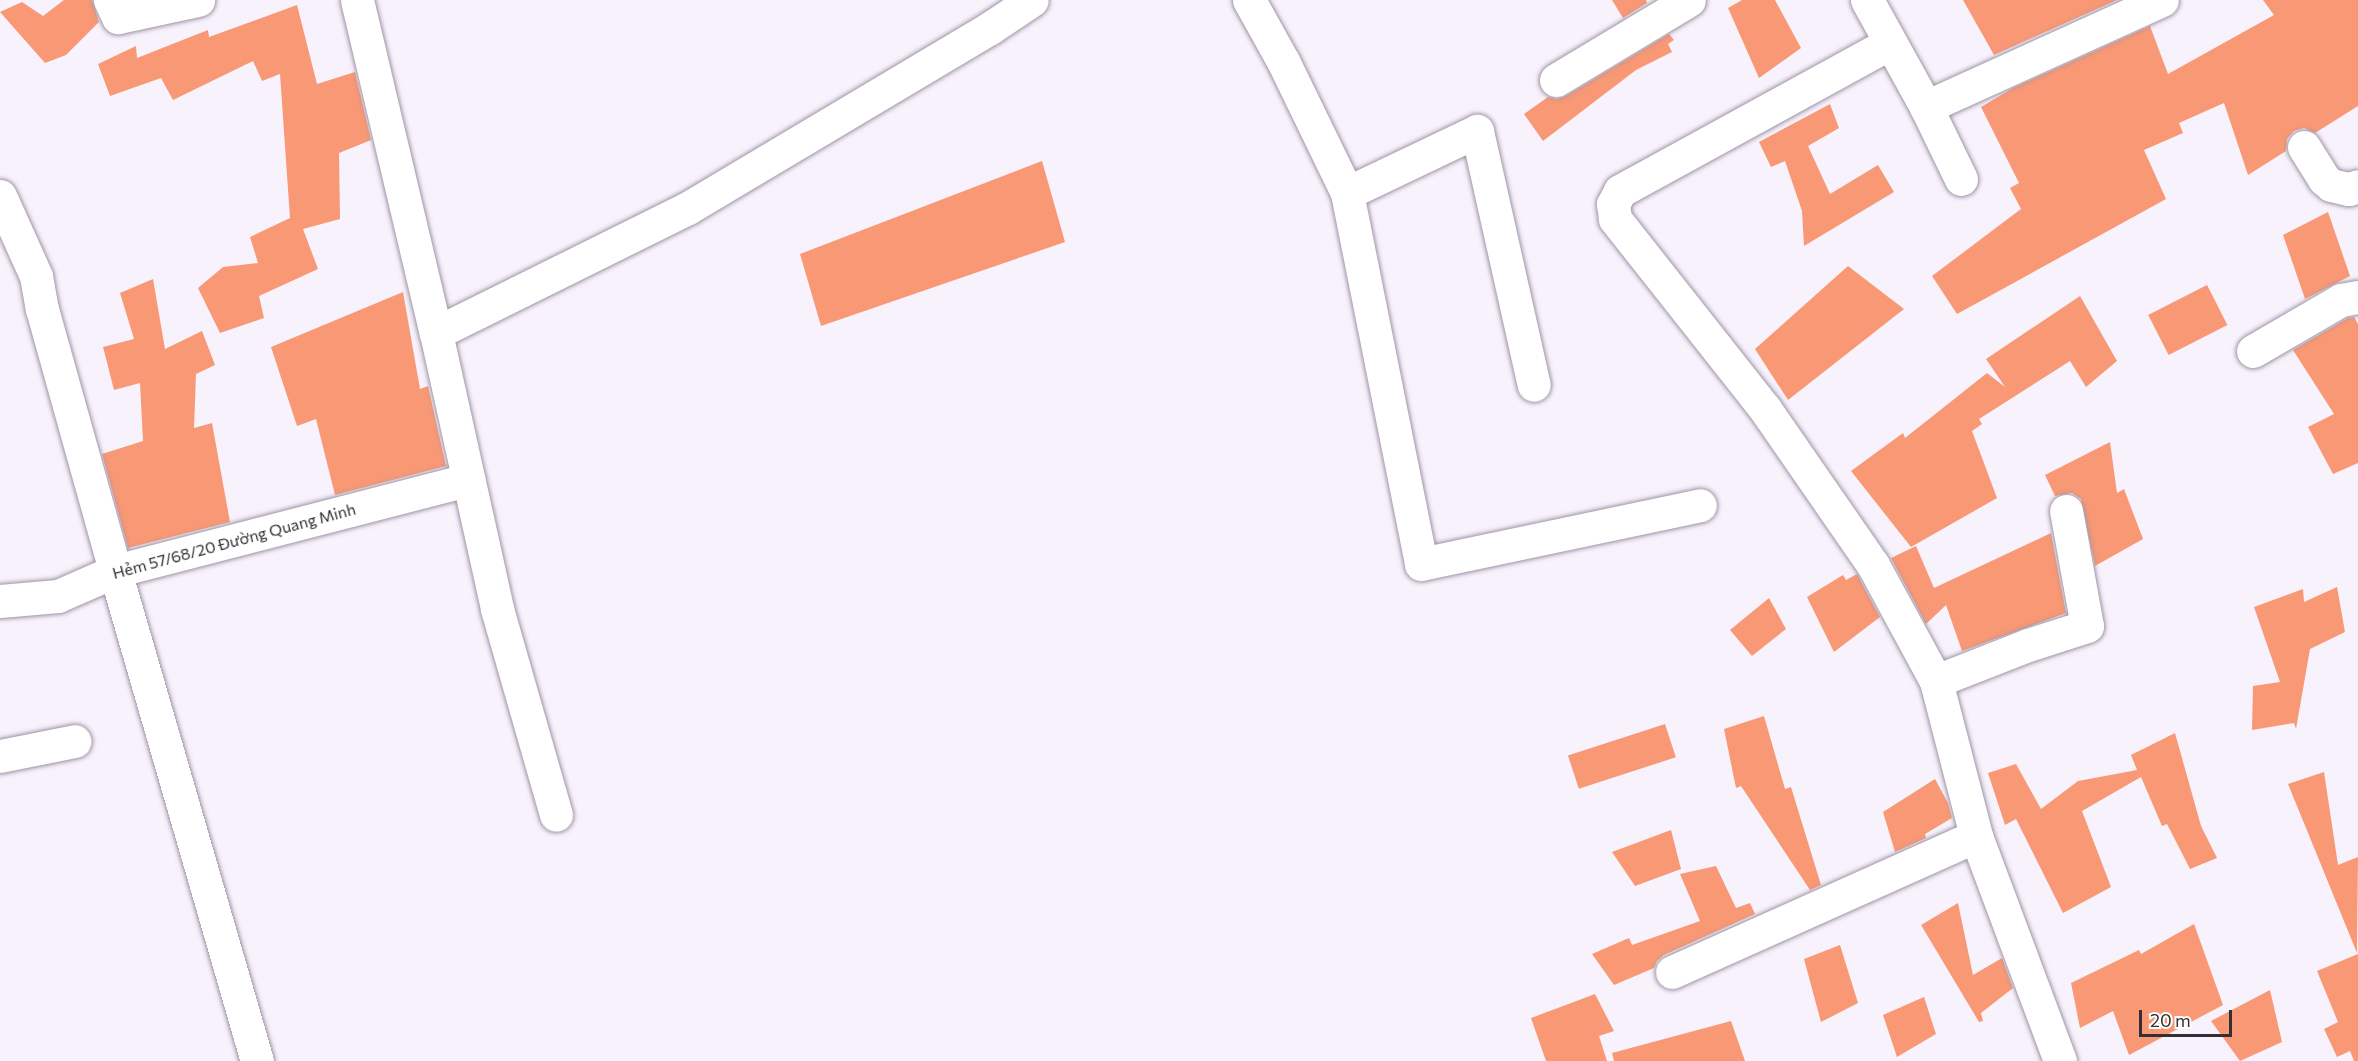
<!DOCTYPE html>
<meta charset="utf-8">
<style>
body{margin:0}
#map{position:relative;width:2358px;height:1061px;overflow:hidden;background:#f8f2fd;font-family:Commissioner,sans-serif}
div>[style]{position:absolute}
.building>*{inset:0;background:#f89875;transform-origin:0 0}
.roads{filter:drop-shadow(0 0 2px #9f94a5) drop-shadow(0 0 2px #9f94a5)}
.street>*{height:33px;margin:-16.5px;padding:0 16.5px;transform-origin:16.5px;border-radius:16.5px;background:#fff}
span{translate:-50% -50%;white-space:nowrap;text-align:center;line-height:1.15;-webkit-text-stroke:4.5px #fff;paint-order:stroke}
.street-label{font-size:16px;color:#342f36}
.scale{position:absolute;left:2139px;top:1010px;width:93px;height:27px;box-sizing:border-box;border:3px solid #342f36;border-top:0;padding-left:8px;font-size:18px;line-height:21px;white-space:nowrap;color:#342f36;-webkit-text-stroke:4px #fff;paint-order:stroke}
</style>
<div id="map">
<div class="building">
<div style="clip-path:polygon(64px 0,92px 0,99px 22px,66px 55px,45px 63px,0 12px,22px 2px,43px 16px)"></div>
<div style="clip-path:polygon(1612px 0,1646px 0,1647px 3px,1623px 18px)"></div>
<div style="clip-path:polygon(1742px 0,1775px 0,1801px 48px,1759px 78px,1728px 8px)"></div>
<div style="clip-path:polygon(1963px 0,2117px 0,1994px 55px)"></div>
<div style="clip-path:polygon(2263px 0,2358px 0,2358px 106px,2315px 133px,2304px 128px,2294px 131px,2287px 139px,2286px 151px,2248px 175px,2224px 103px,2179px 123px,2183px 133px,2144px 150px,2166px 199px,1957px 314px,1932px 276px,2021px 209px,2010px 188px,2019px 183px,1981px 107px,2013px 88px,2150px 26px,2168px 74px,2274px 15px)"></div>
<div style="clip-path:polygon(297px 5px,317px 84px,355px 72px,371px 140px,339px 153px,340px 219px,303px 229px,318px 269px,259px 296px,264px 318px,220px 333px,198px 288px,223px 267px,258px 263px,250px 237px,290px 218px,280px 74px,262px 81px,253px 61px,173px 100px,161px 78px,110px 96px,98px 64px,136px 46px,137px 58px,208px 30px,209px 37px)"></div>
<div style="clip-path:polygon(1669px 34px,1674px 40px,1668px 44px,1672px 52px,1636px 70px,1543px 141px,1524px 114px,1548px 97px,1557px 99px,1566px 96px)"></div>
<div style="clip-path:polygon(1830px 104px,1839px 128px,1808px 146px,1830px 194px,1878px 165px,1894px 192px,1804px 246px,1802px 211px,1785px 161px,1771px 167px,1759px 142px)"></div>
<div style="clip-path:polygon(1042px 161px,1065px 242px,821px 326px,800px 254px)"></div>
<div style="clip-path:polygon(2328px 212px,2350px 276px,2305px 299px,2283px 235px)"></div>
<div style="clip-path:polygon(1848px 266px,1904px 309px,1788px 400px,1755px 349px)"></div>
<div style="clip-path:polygon(153px 279px,165px 349px,202px 331px,215px 365px,196px 374px,194px 428px,212px 423px,230px 522px,128px 548px,102px 454px,143px 441px,140px 383px,114px 390px,103px 347px,134px 339px,120px 293px)"></div>
<div style="left:2207px;top:285px;width:45px;height:66px;rotate:63deg"></div>
<div style="clip-path:polygon(403px 292px,420px 389px,428px 386px,446px 466px,335px 495px,316px 419px,297px 426px,271px 347px)"></div>
<div style="clip-path:polygon(2080px 296px,2117px 361px,2086px 387px,2070px 361px,1979px 419px,1982px 424px,1972px 431px,1997px 498px,1911px 547px,1851px 471px,1903px 433px,1905px 438px,1987px 373px,2005px 387px,1986px 359px)"></div>
<div style="clip-path:polygon(2354px 317px,2358px 324px,2358px 463px,2333px 474px,2308px 427px,2334px 414px,2293px 350px,2348px 318px)"></div>
<div style="clip-path:polygon(2110px 442px,2117px 493px,2124px 489px,2143px 539px,2095px 566px,2081px 499px,2072px 493px,2055px 496px,2045px 475px)"></div>
<div style="clip-path:polygon(2051px 533px,2066px 613px,1962px 651px,1946px 605px,1926px 624px,1891px 558px,1916px 546px,1934px 588px)"></div>
<div style="clip-path:polygon(1857px 574px,1880px 617px,1834px 652px,1807px 597px,1843px 575px,1846px 580px)"></div>
<div style="clip-path:polygon(2337px 587px,2345px 632px,2310px 649px,2296px 729px,2294px 723px,2252px 730px,2253px 686px,2280px 682px,2254px 607px,2303px 589px,2304px 602px)"></div>
<div style="clip-path:polygon(1769px 598px,1786px 629px,1752px 656px,1730px 630px)"></div>
<div style="clip-path:polygon(1764px 716px,1785px 789px,1791px 787px,1821px 885px,1810px 890px,1741px 786px,1736px 788px,1724px 729px)"></div>
<div style="left:1665px;top:724px;width:35px;height:102px;rotate:72deg"></div>
<div style="clip-path:polygon(2175px 733px,2201px 826px,2217px 858px,2190px 869px,2167px 824px,2162px 826px,2141px 777px,2082px 811px,2111px 887px,2063px 913px,2016px 819px,2005px 825px,1988px 773px,2016px 764px,2041px 809px,2078px 781px,2137px 770px,2131px 755px)"></div>
<div style="clip-path:polygon(2324px 772px,2338px 865px,2358px 857px,2357px 953px,2288px 784px)"></div>
<div style="clip-path:polygon(1935px 779px,1948px 803px,1952px 818px,1925px 834px,1926px 838px,1895px 852px,1883px 812px)"></div>
<div style="clip-path:polygon(1671px 830px,1681px 869px,1635px 886px,1612px 852px)"></div>
<div style="clip-path:polygon(1716px 866px,1736px 908px,1750px 903px,1755px 914px,1664px 955px,1657px 961px,1654px 968px,1614px 985px,1592px 954px,1629px 938px,1632px 945px,1700px 921px,1680px 874px)"></div>
<div style="clip-path:polygon(1958px 903px,1973px 975px,2002px 958px,2013px 988px,1981px 1013px,1983px 1021px,1979px 1022px,1921px 925px)"></div>
<div style="clip-path:polygon(2194px 924px,2223px 1005px,2129px 1055px,2113px 1011px,2080px 1028px,2071px 983px,2139px 950px,2141px 954px)"></div>
<div style="clip-path:polygon(1840px 945px,1858px 1003px,1821px 1022px,1804px 959px)"></div>
<div style="clip-path:polygon(2358px 954px,2358px 1061px,2354px 1061px,2350px 1051px,2337px 1057px,2324px 1029px,2338px 1022px,2317px 971px)"></div>
<div style="clip-path:polygon(2270px 990px,2282px 1042px,2240px 1061px,2211px 1021px)"></div>
<div style="clip-path:polygon(1595px 994px,1614px 1031px,1599px 1036px,1607px 1061px,1546px 1061px,1531px 1018px)"></div>
<div style="clip-path:polygon(1924px 997px,1936px 1034px,1897px 1057px,1883px 1015px)"></div>
<div style="clip-path:polygon(1731px 1021px,1745px 1061px,1614px 1061px,1612px 1053px)"></div>
</div>
<div class="roads">
<div class="street">
<div style="left:110px;top:0;width:19px;rotate:65deg"></div>
<div style="left:118px;top:17px;width:82px;rotate:-12deg"></div>
<div style="left:357px;top:0;width:342px;rotate:76.7deg"></div>
<div style="left:436px;top:333px;width:283px;rotate:77.5deg"></div>
<div style="left:497px;top:609px;width:214px;rotate:74deg"></div>
<div style="left:1249px;top:0;width:70px;rotate:60.9deg"></div>
<div style="left:1283px;top:61px;width:147px;rotate:64.1deg"></div>
<div style="left:1347px;top:193px;width:378px;rotate:78.7deg"></div>
<div style="left:1421px;top:564px;width:285px;rotate:-11.9deg"></div>
<div style="left:1867px;top:0;width:122px;rotate:61.1deg"></div>
<div style="left:1890px;top:43px;width:308px;rotate:151.3deg"></div>
<div style="left:1620px;top:191px;width:15px;rotate:118deg"></div>
<div style="left:1613px;top:204px;width:15px;rotate:82deg"></div>
<div style="left:1615px;top:219px;width:242px;rotate:51.7deg"></div>
<div style="left:1765px;top:409px;width:190px;rotate:55.3deg"></div>
<div style="left:1873px;top:565px;width:132px;rotate:61.5deg"></div>
<div style="left:1936px;top:681px;width:160px;rotate:75.5deg"></div>
<div style="left:1976px;top:836px;width:240px;rotate:69.5deg"></div>
<div style="left:1556px;top:80px;width:155px;rotate:-31deg"></div>
<div style="left:2304px;top:147px;width:38px;rotate:58deg"></div>
<div style="left:2324px;top:179px;width:9px;rotate:41deg"></div>
<div style="left:2331px;top:185px;width:18px;rotate:13deg"></div>
<div style="left:2349px;top:189px;width:9px;rotate:-18deg"></div>
<div style="left:1961px;top:179px;width:80px;rotate:-115.9deg"></div>
<div style="left:1926px;top:107px;width:259px;rotate:-24.4deg"></div>
<div style="left:1347px;top:193px;width:144px;rotate:-25.5deg"></div>
<div style="left:1477px;top:131px;width:260px;rotate:77.4deg"></div>
<div style="left:0;top:196px;width:88px;rotate:65.8deg"></div>
<div style="left:36px;top:276px;width:34px;rotate:80deg"></div>
<div style="left:42px;top:309px;width:272px;rotate:74.4deg"></div>
<div style="left:115px;top:571px;width:510px;rotate:73.84deg"></div>
<div style="left:436px;top:333px;width:281px;rotate:-26.4deg"></div>
<div style="left:688px;top:208px;width:352px;rotate:-30.8deg"></div>
<div style="left:990px;top:28px;width:50px;rotate:-33.7deg"></div>
<div style="left:2253px;top:351px;width:102px;rotate:-30.1deg"></div>
<div style="left:2341px;top:300px;width:17px;rotate:-10deg"></div>
<div style="left:0;top:601px;width:58px;rotate:-4.9deg"></div>
<div style="left:58px;top:596px;width:62px;rotate:-23.7deg"></div>
<div style="left:115px;top:571px;width:365px;rotate:-14.5deg"></div>
<div style="left:1936px;top:681px;width:99px;rotate:-21.4deg"></div>
<div style="left:2028px;top:645px;width:62px;rotate:-17.9deg"></div>
<div style="left:2087px;top:626px;width:117px;rotate:-100.3deg"></div>
<div style="left:0;top:756px;width:76px;rotate:-11.3deg"></div>
<div style="left:1672px;top:972px;width:333px;rotate:-24.1deg"></div>
</div>
</div>
<div class="street-label">
<span style="left:234px;top:541px;rotate:-15deg">Hẻm 57/68/20 Đường Quang Minh</span>
</div>
<div class="scale">20 m</div>
</div>
